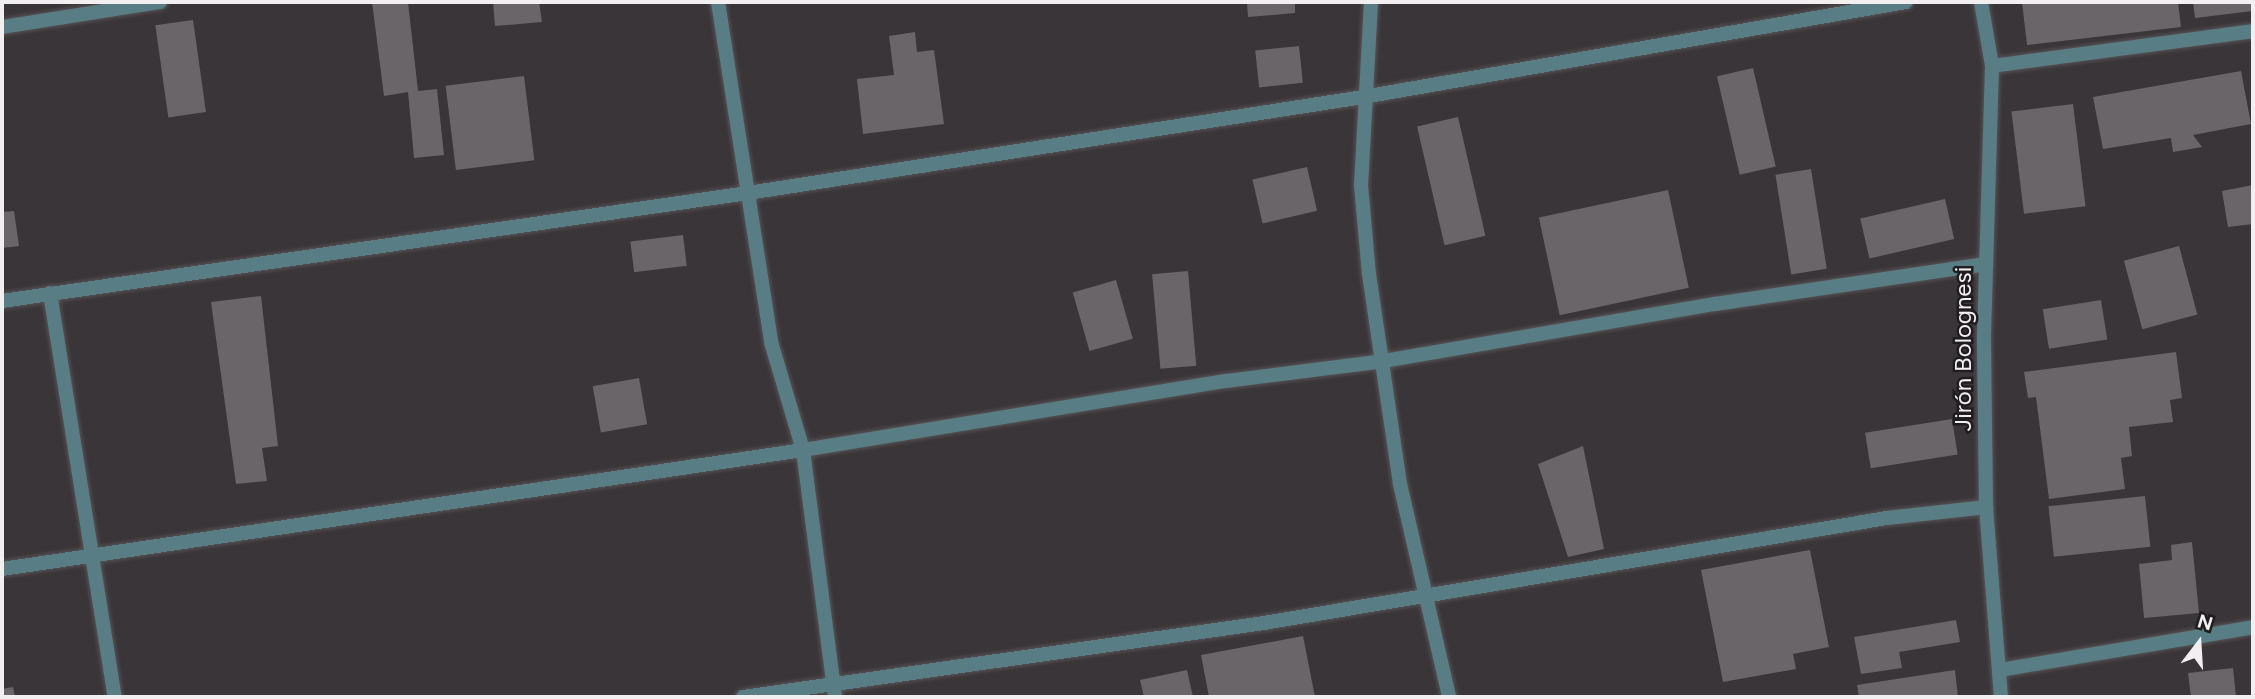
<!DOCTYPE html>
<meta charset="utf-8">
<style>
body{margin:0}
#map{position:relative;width:2255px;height:699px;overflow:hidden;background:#3a3538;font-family:Figtree,sans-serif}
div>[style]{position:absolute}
.building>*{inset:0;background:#6a6568;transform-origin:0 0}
.roads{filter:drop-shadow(0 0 2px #575355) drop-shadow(0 0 2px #575355)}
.minor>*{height:14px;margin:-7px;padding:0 7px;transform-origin:7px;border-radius:7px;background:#587d84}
span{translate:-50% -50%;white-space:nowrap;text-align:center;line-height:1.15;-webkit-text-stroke:5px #1f1d1f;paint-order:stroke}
.street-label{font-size:24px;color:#f1eff0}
.frame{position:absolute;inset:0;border:4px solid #f1eff0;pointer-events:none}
.north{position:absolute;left:2164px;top:608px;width:70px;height:70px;-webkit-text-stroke:5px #1f1d1f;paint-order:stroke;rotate:17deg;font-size:19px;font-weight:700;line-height:28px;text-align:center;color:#f1eff0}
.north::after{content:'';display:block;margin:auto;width:24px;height:32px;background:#f1eff0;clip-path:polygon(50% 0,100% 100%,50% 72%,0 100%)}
</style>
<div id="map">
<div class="building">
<div style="clip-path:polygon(372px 2px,408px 2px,418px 91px,437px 89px,444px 155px,414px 158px,408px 92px,384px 96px)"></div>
<div style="clip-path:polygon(493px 2px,539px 2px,542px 22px,495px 26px)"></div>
<div style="clip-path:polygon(1247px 2px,1295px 2px,1295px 13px,1248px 17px)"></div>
<div style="clip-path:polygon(2022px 2px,2178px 2px,2181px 27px,2027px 45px)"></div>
<div style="clip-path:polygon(2193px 2px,2253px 2px,2253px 11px,2195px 18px)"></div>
<div style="left:193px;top:20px;width:93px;height:38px;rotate:82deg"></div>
<div style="clip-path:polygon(915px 32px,917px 52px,934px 50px,944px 124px,863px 134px,857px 79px,894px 75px,889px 36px)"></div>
<div style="left:1299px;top:46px;width:37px;height:44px;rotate:84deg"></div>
<div style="left:1753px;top:68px;width:101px;height:37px;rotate:77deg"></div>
<div style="clip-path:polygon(2241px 71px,2251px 124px,2193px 135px,2202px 147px,2173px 152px,2171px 138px,2103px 149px,2093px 97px)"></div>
<div style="left:524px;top:76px;width:85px;height:79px;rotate:83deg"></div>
<div style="left:2073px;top:104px;width:103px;height:62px;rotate:83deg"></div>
<div style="left:1458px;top:117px;width:122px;height:42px;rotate:77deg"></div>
<div style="left:1307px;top:167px;width:45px;height:56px;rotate:77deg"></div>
<div style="left:1811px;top:169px;width:101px;height:36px;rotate:81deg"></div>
<div style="clip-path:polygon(2253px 185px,2253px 224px,2228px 227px,2222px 191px)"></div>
<div style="left:1668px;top:190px;width:100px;height:132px;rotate:78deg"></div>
<div style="left:1945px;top:199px;width:41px;height:87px;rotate:77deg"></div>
<div style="clip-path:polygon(14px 211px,19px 246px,2px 248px,2px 212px)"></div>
<div style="left:683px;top:235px;width:31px;height:53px;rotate:83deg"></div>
<div style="left:2179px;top:246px;width:71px;height:57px;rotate:75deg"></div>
<div style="left:1188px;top:271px;width:95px;height:36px;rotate:85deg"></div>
<div style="left:1116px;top:280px;width:61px;height:45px;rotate:74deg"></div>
<div style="clip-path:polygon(261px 296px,278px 446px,262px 448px,267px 481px,236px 484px,211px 302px)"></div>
<div style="left:2101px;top:300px;width:40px;height:59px;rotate:81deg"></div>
<div style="clip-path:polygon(2176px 352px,2182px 398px,2170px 400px,2173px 422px,2129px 427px,2132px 456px,2121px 458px,2125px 489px,2049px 499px,2036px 397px,2028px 398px,2024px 372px)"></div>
<div style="left:639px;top:378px;width:47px;height:47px;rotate:80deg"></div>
<div style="left:1952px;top:419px;width:36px;height:88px;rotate:81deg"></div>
<div style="clip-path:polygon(1583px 446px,1604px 549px,1568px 557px,1538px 464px)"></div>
<div style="left:2145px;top:496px;width:51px;height:97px;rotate:84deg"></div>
<div style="clip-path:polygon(2192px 542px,2199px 613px,2144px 618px,2139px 564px,2172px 560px,2171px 545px)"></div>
<div style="clip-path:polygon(1810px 550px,1829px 647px,1793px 654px,1796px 669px,1723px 682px,1701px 570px)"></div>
<div style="clip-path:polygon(1956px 620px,1960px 642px,1899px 652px,1902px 668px,1861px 674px,1854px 637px)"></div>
<div style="clip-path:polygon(1303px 636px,1315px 697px,1209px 697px,1201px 655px)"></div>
<div style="clip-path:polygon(2233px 668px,2236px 697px,2191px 697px,2188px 673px)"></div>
<div style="clip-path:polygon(1187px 670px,1193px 697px,1144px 697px,1140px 680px)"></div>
<div style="clip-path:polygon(1955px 670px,1958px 697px,1859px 697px,1857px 685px)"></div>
<div style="clip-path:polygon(13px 687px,15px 697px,2px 697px,2px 689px)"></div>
</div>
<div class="roads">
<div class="minor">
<div style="left:718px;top:2px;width:344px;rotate:81.1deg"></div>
<div style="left:771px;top:342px;width:113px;rotate:73.5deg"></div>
<div style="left:803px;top:450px;width:249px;rotate:82.6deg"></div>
<div style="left:1371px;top:2px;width:183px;rotate:93.1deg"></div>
<div style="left:1361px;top:185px;width:89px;rotate:84.9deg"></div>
<div style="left:1369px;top:274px;width:212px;rotate:81.6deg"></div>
<div style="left:1400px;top:484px;width:219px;rotate:77deg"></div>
<div style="left:1981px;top:2px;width:65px;rotate:80.2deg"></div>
<div style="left:1992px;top:66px;width:275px;rotate:91.7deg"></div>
<div style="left:1984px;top:341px;width:166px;rotate:89.3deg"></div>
<div style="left:1986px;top:507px;width:191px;rotate:85.5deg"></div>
<div style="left:2px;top:27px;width:160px;rotate:-9deg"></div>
<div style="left:1992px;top:66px;width:263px;rotate:-7.6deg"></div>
<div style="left:50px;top:293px;width:409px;rotate:80.9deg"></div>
<div style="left:2px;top:301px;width:754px;rotate:-8.24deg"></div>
<div style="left:748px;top:193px;width:622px;rotate:-8.87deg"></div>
<div style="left:1363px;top:97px;width:551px;rotate:-9.92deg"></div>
<div style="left:2px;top:569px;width:810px;rotate:-8.45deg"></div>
<div style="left:803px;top:450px;width:429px;rotate:-9.3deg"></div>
<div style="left:1226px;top:381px;width:159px;rotate:-7.2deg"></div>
<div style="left:1384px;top:361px;width:336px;rotate:-9.8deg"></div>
<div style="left:1715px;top:304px;width:274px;rotate:-8.4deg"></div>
<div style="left:2000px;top:670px;width:257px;rotate:-9.6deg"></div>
<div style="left:743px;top:697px;width:526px;rotate:-8.08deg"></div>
<div style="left:1264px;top:623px;width:632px;rotate:-9.57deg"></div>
<div style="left:1887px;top:518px;width:100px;rotate:-6.3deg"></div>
</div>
</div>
<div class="street-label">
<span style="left:1963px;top:349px;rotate:-90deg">Jirón Bolognesi</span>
</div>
<div class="frame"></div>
<div class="north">N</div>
</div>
